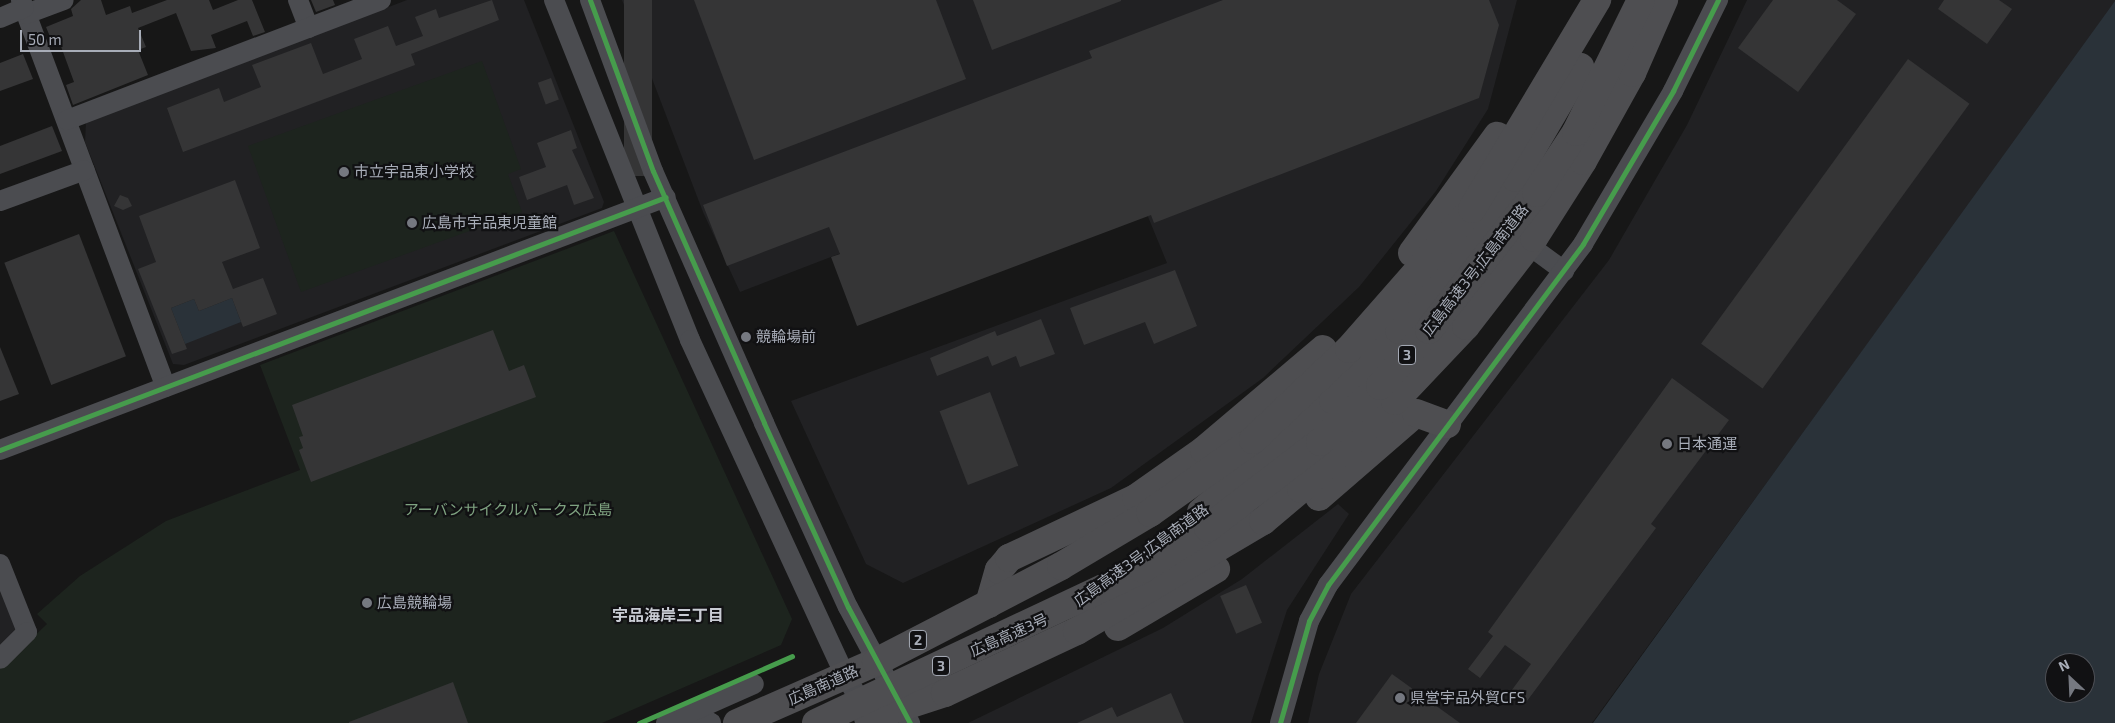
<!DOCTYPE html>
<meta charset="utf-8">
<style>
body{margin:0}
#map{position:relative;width:2115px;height:723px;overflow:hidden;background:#171717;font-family:"Exo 2","Noto Sans JP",sans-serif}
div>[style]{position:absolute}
.built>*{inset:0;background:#212123}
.green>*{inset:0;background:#1d241e}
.water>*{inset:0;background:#2a3239}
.building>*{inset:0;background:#353536;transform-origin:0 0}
.minor>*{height:20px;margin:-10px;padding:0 10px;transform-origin:10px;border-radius:10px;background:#4b4c50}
.highway>*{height:28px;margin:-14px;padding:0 14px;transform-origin:14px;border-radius:14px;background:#4e4e51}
.cycleway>*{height:5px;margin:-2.5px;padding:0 2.5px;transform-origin:2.5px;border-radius:2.5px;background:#469c4c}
.dots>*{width:14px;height:14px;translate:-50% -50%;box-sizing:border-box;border:2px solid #111113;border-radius:50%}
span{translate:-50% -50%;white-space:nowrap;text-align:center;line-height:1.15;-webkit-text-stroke:4.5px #111113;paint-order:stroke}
.shield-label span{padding:1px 4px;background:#111113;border:1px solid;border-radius:4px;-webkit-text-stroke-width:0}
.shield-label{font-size:14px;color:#a8adb8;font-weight:700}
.poi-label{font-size:15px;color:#a8adb8}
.left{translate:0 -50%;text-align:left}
.street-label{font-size:15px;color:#a8adb8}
.park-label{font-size:15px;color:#7fa381}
.neighbourhood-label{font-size:16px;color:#c9ccd4;font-weight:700}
.north{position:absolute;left:2045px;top:653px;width:50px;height:50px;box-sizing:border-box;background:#111113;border:1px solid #4d4f55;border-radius:50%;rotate:335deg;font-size:14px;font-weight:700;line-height:20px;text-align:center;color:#a8adb8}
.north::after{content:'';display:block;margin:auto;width:18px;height:22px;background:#757880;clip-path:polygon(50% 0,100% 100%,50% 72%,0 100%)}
.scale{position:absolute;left:20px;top:30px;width:121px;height:22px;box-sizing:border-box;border:2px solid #a8adb8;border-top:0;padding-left:6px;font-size:15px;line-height:18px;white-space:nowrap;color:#a8adb8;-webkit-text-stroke:4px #111113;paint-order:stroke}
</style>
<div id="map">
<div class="built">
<div style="clip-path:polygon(407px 0,524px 0,604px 202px,602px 208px,184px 365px,173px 364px,85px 142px,86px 122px)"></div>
<div style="clip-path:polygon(622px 0,1517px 0,1488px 109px,1436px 191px,1359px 287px,1263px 378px,1111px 488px,903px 583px,866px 564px,791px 401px,1167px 263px,1119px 146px,740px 292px,703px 212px)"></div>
<div style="clip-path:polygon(1747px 0,2115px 0,2115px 4px,1592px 723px,1308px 723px,1319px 674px,1351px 594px,1609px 260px,1687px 125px)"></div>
<div style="clip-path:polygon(1338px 504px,1349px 514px,1287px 610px,1251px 723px,968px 723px,1163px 628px,1242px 579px)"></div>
<div style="clip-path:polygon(0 563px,27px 633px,0 660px)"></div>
</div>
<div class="green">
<div style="clip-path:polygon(482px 61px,521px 169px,508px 174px,522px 212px,301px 292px,248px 146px)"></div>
<div style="clip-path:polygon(614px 231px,792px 619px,781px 645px,602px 723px,0 723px,0 669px,47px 624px,37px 614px,80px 576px,166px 521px,300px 470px,260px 365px)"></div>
</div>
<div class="water">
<div style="clip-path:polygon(evenodd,2115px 1px,2115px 723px,1593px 723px,2115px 1px,2055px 663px,2085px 663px,2085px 693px,2055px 693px,2055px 663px)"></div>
<div style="clip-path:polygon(232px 298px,241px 322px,185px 344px,171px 308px,194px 299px,199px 311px)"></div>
</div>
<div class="building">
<div style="clip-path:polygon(81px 0,101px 0,106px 15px,130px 6px,132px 13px,167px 0,209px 0,213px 10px,238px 0,252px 0,265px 32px,253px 36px,247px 21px,211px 35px,216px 48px,191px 51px,176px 13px,138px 28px,146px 47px,138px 50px,148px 75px,73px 105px,66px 85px,74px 82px,59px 41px,53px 44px,46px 27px,73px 16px,71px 9px)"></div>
<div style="clip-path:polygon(311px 0,333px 0,335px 5px,316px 12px)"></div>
<div style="clip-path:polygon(492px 0,499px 20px,411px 54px,415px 65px,183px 152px,167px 108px,219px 88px,224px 102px,261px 87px,252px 65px,311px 43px,323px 74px,362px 59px,354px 39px,388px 26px,396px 46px,423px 36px,415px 17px,436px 9px,439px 18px)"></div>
<div style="left:624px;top:0;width:28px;height:176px"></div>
<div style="clip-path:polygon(694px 0,936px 0,966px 79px,754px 160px)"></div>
<div style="clip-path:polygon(973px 0,1121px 0,1121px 1px,992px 50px)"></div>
<div style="clip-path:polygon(1223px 0,1489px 0,1499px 25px,1479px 98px,1154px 223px,1151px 215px,857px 326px,831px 257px,840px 254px,829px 227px,727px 266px,703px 205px,1092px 58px,1089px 51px)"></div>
<div style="clip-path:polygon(1773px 0,1837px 0,1856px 14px,1798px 92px,1738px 48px)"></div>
<div style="clip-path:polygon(1944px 0,1999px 0,2012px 9px,1987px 44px,1938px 9px)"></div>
<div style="clip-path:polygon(23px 54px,33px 79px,0 91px,0 63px)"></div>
<div style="left:1908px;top:59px;width:76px;height:352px;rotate:36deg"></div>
<div style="left:551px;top:78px;width:23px;height:14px;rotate:70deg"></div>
<div style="clip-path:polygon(52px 126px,62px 151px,0 174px,0 146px)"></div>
<div style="clip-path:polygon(571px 130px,577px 148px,572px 150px,594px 198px,574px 205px,567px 185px,527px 200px,519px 177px,546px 167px,537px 143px)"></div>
<div style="clip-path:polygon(235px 180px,260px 248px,222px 262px,233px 289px,263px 278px,277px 314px,243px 327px,232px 298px,199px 311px,194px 299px,171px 308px,187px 349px,172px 354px,138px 269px,156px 262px,139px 216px)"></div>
<div style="clip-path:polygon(120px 195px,128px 198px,132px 206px,123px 210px,114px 206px)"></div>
<div style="left:79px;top:234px;width:131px;height:80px;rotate:69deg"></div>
<div style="clip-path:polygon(1175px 270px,1197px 326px,1154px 344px,1145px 322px,1084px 345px,1070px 308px)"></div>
<div style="clip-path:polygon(1041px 319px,1055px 354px,1020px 367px,1016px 356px,992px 366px,988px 356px,937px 376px,930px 358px,995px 331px,997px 336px)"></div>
<div style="clip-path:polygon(493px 330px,509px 371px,524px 365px,536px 397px,311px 482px,299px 450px,303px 448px,299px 437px,303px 436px,292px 405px)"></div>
<div style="clip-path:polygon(0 347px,19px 394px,0 401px)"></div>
<div style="clip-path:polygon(1672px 378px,1729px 420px,1651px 524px,1656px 528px,1524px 705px,1509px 694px,1531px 664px,1505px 645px,1480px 678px,1468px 669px,1493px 636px,1488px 632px)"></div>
<div style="left:990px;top:392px;width:79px;height:54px;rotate:69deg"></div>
<div style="left:1246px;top:585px;width:41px;height:28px;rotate:67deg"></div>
<div style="clip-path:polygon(1392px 674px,1460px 723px,1356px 723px)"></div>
<div style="clip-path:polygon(453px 682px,468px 723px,349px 723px,349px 722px)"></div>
<div style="clip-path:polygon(1171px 693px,1184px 723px,1077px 723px,1112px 707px,1117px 717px)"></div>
</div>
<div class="minor">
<div style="left:21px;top:0;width:413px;rotate:69.5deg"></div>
<div style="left:298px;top:0;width:30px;rotate:69deg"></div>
<div style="left:554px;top:0;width:366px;rotate:68.2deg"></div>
<div style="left:690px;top:340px;width:369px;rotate:65.2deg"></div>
<div style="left:845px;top:675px;width:45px;rotate:59.5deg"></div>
<div style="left:590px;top:0;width:182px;rotate:69.8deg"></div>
<div style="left:653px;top:171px;width:275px;rotate:66.2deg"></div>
<div style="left:764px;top:423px;width:202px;rotate:65.5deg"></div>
<div style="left:848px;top:607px;width:132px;rotate:61.9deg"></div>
<div style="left:26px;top:14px;width:40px;rotate:-20.2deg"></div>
<div style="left:0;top:18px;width:26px;rotate:-23deg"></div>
<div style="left:67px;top:120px;width:336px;rotate:-20.9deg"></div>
<div style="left:0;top:201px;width:90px;rotate:-20deg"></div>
<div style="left:1519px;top:238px;width:56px;rotate:36.3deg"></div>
<div style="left:0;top:450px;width:712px;rotate:-20.8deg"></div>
<div style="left:0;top:564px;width:73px;rotate:68.3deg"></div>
<div style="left:27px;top:632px;width:38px;rotate:135deg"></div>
<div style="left:688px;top:713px;width:25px;rotate:23deg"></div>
<div style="left:666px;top:723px;width:96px;rotate:-23.9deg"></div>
<div style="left:1280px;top:723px;width:106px;rotate:-74.1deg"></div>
<div style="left:1309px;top:621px;width:41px;rotate:-62.2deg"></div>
<div style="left:1328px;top:585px;width:426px;rotate:-53.2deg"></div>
<div style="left:1583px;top:244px;width:178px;rotate:-59.5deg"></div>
<div style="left:1673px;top:91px;width:102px;rotate:-63.7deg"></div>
</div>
<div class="highway">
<div style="left:1412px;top:253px;width:145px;rotate:-54deg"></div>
<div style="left:1319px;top:497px;width:128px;rotate:-40.9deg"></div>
<div style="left:1416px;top:413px;width:33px;rotate:20deg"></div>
<div style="left:1201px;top:512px;width:173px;rotate:-40.3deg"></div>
<div style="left:1333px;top:400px;width:96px;rotate:-46.7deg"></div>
<div style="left:1399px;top:330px;width:191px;rotate:-52.7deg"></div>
<div style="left:1515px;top:178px;width:129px;rotate:-59.6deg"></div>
<div style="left:989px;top:604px;width:35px;rotate:-74deg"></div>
<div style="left:999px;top:570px;width:16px;rotate:-50deg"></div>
<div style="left:1009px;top:558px;width:140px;rotate:-25.3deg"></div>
<div style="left:1136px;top:498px;width:83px;rotate:-35.2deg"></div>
<div style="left:1204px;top:450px;width:156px;rotate:-40.3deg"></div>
<div style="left:1118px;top:627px;width:114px;rotate:-30.6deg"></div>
<div style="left:868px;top:718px;width:81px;rotate:-18deg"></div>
<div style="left:945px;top:693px;width:146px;rotate:-25.2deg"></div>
<div style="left:1077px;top:631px;width:216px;rotate:-30.6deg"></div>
<div style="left:1263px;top:521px;width:50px;rotate:-40.1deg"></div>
<div style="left:1301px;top:489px;width:129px;rotate:-43.1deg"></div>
<div style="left:1395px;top:401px;width:103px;rotate:-46.6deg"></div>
<div style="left:1466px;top:326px;width:111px;rotate:-52.3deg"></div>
<div style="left:1534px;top:238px;width:91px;rotate:-57.5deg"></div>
<div style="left:1583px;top:161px;width:101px;rotate:-60.9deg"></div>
<div style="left:1632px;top:73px;width:80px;rotate:-66.3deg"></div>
<div style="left:737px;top:723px;width:152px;rotate:-23.7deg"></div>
<div style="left:876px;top:662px;width:208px;rotate:-27.4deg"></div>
<div style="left:1061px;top:566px;width:104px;rotate:-30.8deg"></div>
<div style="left:1150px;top:513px;width:126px;rotate:-35.3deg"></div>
<div style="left:1253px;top:440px;width:132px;rotate:-43.5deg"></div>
<div style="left:1349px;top:349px;width:186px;rotate:-48.7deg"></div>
<div style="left:1472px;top:209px;width:244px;rotate:-59.1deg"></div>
<div style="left:816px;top:723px;width:361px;rotate:-25.2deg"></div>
<div style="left:1143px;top:569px;width:77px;rotate:-32.2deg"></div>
<div style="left:1208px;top:528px;width:141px;rotate:-37.5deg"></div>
<div style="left:1320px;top:442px;width:82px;rotate:-43deg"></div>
<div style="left:1380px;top:386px;width:74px;rotate:-48.8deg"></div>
<div style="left:1429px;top:330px;width:174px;rotate:-52deg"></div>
<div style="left:1536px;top:193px;width:73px;rotate:-56.7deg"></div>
<div style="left:1576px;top:132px;width:147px;rotate:-63.8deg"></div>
</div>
<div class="cycleway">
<div style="left:590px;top:0;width:182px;rotate:69.8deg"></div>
<div style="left:653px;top:171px;width:275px;rotate:66.2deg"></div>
<div style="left:764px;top:423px;width:202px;rotate:65.5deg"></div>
<div style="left:848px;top:607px;width:132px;rotate:61.9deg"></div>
<div style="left:0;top:450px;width:712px;rotate:-20.8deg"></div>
<div style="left:639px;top:723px;width:167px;rotate:-23.6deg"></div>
<div style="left:1280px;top:723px;width:106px;rotate:-74.1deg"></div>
<div style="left:1309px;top:621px;width:41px;rotate:-62.2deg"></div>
<div style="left:1328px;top:585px;width:426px;rotate:-53.2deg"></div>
<div style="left:1583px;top:244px;width:178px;rotate:-59.5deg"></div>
<div style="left:1673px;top:91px;width:102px;rotate:-63.7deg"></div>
</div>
<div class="dots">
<div style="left:344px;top:172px;background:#757880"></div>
<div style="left:412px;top:223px;background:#757880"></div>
<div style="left:746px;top:337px;background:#757880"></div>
<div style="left:1667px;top:444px;background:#757880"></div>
<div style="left:367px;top:603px;background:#757880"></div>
<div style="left:1400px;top:698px;background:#757880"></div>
</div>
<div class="shield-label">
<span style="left:1407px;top:355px">3</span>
<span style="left:918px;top:640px">2</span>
<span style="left:941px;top:666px">3</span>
</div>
<div class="poi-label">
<span class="left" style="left:354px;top:172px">市立宇品東小学校</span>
<span class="left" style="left:422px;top:223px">広島市宇品東児童館</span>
<span class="left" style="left:756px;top:337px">競輪場前</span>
<span class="left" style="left:1677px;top:444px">日本通運</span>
<span class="left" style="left:377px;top:603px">広島競輪場</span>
<span class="left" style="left:1410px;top:698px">県営宇品外貿CFS</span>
</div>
<div class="street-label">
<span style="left:1475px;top:270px;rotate:-52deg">広島高速3号;広島南道路</span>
<span style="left:1141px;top:555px;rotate:-36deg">広島高速3号;広島南道路</span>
<span style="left:1009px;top:635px;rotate:-24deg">広島高速3号</span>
<span style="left:823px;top:685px;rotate:-24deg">広島南道路</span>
</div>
<div class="park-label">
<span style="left:508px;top:510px">アーバンサイクルパークス広島</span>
</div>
<div class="neighbourhood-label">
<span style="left:668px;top:615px">宇品海岸三丁目</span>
</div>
<div class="north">N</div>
<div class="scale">50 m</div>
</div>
